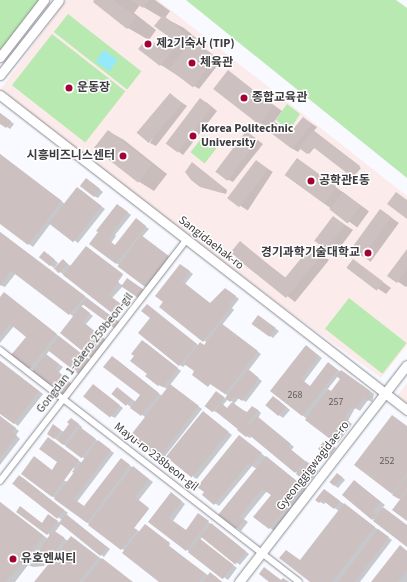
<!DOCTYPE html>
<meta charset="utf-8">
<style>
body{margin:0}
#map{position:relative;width:407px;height:582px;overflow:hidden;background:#f8faff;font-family:"Source Sans 3","Noto Sans KR",sans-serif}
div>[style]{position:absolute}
.education>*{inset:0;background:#fcebeb}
.green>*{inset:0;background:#b7e9b0;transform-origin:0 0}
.water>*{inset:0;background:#94eaf8;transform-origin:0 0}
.shadow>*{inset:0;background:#0003;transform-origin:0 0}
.building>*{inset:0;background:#ccc1c0;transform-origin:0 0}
.roads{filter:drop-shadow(0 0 1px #898b93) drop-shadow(0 0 1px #898b93)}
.street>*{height:6px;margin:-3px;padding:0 3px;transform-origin:3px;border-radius:3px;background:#fff}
.secondary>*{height:9px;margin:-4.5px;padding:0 4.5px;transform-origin:4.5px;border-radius:4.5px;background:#fff}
.dots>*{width:11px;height:11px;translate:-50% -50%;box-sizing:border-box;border:2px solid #fff;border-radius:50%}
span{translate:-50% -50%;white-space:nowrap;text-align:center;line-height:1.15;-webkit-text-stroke:3px #fff;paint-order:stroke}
.number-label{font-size:10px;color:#605d60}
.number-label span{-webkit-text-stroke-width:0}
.poi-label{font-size:12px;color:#3c3c40;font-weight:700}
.left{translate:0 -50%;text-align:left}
.right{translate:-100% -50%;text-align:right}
.street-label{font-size:12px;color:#3c3c40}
</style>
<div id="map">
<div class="education">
<div style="clip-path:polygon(66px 0,158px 0,407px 196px,407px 345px,381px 378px,286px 309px,0 94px,0 90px)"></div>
<div style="clip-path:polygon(407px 383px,407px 404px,397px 396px)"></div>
</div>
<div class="green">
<div style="clip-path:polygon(0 0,44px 0,0 56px)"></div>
<div style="clip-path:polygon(186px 0,396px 0,407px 8px,407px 178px)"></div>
<div style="left:68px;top:14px;width:93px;height:23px;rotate:38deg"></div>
<div style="left:52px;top:34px;width:93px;height:65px;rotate:38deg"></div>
<div style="clip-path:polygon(287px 104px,300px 114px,289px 131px,276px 120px)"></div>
<div style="left:204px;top:135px;width:18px;height:22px;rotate:38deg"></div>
<div style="left:349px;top:298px;width:73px;height:39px;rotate:38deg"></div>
</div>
<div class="water">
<div style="left:104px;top:50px;width:17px;height:14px;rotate:36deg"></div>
</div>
<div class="shadow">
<div style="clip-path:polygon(evenodd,96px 0,155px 0,170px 11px,165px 18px,184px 28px,206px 46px,204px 49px,221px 61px,199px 89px,161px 65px,139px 48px,147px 39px,128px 28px,94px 2px,96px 0,140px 5px,162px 18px,174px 40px,166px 50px,149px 40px,156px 30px,134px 13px,140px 5px)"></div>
<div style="clip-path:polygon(228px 72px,282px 111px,274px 122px,290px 134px,303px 118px,317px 127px,314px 131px,361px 168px,353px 177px,315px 147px,309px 154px,301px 148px,298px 152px,293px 149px,261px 124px)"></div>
<div style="clip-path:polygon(175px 98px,187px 106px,156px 146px,150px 143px)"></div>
<div style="clip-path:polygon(206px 102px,217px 111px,183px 155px,167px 143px)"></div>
<div style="clip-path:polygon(0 113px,14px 124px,10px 129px,0 122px)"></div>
<div style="clip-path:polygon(108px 131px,124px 140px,167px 174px,154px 191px,138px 181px,95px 148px)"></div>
<div style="clip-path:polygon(247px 132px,263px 144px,233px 182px,227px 179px)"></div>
<div style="clip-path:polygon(0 154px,65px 204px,81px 190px,105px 209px,78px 243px,51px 223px,33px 247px,0 223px)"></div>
<div style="left:297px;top:159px;width:89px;height:20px;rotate:36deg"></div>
<div style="left:256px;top:161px;width:20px;height:46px;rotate:33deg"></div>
<div style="clip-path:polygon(196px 166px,227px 190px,226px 194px,201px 186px)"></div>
<div style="clip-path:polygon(91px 182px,103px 192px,98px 198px,94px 196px)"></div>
<div style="clip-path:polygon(121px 207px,131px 215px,115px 235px,116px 236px,111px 243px,115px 246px,140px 222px,149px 229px,142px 237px,172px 259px,150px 288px,91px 244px)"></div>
<div style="left:381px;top:210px;width:22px;height:48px;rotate:36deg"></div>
<div style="clip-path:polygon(333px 217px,353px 230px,335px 254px,326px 249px)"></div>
<div style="clip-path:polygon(0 232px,115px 319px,111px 323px,84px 304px,81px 307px,93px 316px,86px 324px,109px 343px,92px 358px,61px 333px,74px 317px,16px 273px,5px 287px,0 285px)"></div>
<div style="clip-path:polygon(240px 243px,286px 278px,311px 247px,329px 260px,295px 302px,232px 253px)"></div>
<div style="clip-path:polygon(86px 248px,123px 275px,118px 282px,123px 286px,112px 298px,124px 307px,118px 316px,56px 269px,63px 261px,71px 266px)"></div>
<div style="clip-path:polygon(407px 251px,407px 286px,406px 287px,388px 275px)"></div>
<div style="clip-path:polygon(48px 254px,58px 263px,54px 268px,50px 265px)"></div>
<div style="clip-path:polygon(354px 261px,391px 288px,386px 294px,348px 268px)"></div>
<div style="clip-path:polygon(evenodd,185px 268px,193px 274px,185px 284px,211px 304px,229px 291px,239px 299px,232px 308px,234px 310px,222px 325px,261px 354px,248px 371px,262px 381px,246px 402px,239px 398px,234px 404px,248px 413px,257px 409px,261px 413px,258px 418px,294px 447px,291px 450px,309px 464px,310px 462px,317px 467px,315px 469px,318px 471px,311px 480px,302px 477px,252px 436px,250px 438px,246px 436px,217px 412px,213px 411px,221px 395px,226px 399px,228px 396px,211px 383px,208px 386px,196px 371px,186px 364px,183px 367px,180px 365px,151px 318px,151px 308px,199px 346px,205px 346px,207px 343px,164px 302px,185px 268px,228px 399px,233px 402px,228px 409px,223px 405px,228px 399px)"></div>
<div style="clip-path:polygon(8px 296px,60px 337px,46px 355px,63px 367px,59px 372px,75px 387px,30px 368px,28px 336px,14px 326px,0 343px,0 299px)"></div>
<div style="clip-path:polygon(262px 319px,279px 331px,273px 338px,270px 336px)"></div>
<div style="clip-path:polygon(146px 343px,181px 371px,170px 385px,202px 409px,162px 460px,130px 436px,145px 417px,128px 405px,121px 391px,136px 402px,141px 395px,116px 359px,162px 396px,168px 389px,158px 385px,135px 356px)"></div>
<div style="clip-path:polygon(evenodd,310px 349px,322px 358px,304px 382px,311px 387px,332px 366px,341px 372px,342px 371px,345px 373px,374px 394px,372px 402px,368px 400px,360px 411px,355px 408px,348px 421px,352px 424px,338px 443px,271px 391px,310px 349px,338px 376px,341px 379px,331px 392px,327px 390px,338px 376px)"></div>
<div style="clip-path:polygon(0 361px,43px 394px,18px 426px,0 412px)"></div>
<div style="clip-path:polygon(93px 385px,123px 408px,115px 418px,111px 416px)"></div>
<div style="clip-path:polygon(277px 399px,290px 410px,283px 418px,279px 415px)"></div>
<div style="clip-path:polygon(207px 415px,232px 435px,197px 479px,193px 477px)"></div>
<div style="clip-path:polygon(0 416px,19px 431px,16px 435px,20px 439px,0 465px)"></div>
<div style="clip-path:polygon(evenodd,75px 421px,82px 427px,81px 429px,114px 453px,77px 502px,85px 507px,125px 462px,153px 482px,138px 501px,149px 509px,134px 528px,140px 532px,146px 525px,170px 544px,169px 546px,209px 576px,215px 576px,222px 582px,161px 582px,125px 551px,52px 496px,53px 471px,58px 464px,52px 441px,82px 463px,85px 459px,48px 434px,57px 428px,64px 432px,75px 421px,73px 467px,74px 469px,72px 472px,74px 473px,68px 482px,63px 480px,73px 467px)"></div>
<div style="clip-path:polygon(407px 427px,407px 520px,401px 500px,392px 493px)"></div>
<div style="clip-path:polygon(239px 436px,307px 489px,274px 531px,257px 518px,272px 495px,267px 491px,244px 519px,248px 522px,241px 531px,220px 515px,257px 469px,252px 466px,219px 506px,203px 495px)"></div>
<div style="clip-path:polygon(326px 440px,336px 448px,328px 459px,321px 454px)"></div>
<div style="clip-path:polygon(341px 476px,345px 480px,338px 488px,330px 482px)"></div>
<div style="clip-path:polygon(23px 478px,68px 513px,66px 515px,110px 549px,104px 557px,61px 524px,55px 532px,68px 541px,71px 537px,75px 539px,132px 582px,35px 582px,52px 561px,49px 560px,44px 566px,33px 567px,28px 565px,15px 582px,0 582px,0 502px,48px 539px,50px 536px,42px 524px,53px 518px,60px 523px,62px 520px,13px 483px)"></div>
<div style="clip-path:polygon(354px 481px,385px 505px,382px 508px,407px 526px,407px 546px,373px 519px)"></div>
<div style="clip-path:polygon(325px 490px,392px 540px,360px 582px,311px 582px,300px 561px,339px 511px,326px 502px,324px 504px,320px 502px)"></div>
<div style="clip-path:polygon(175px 496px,185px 504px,173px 521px,186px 531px,202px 517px,249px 554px,240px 565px,203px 536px,200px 540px,237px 568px,228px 580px,149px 522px)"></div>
<div style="clip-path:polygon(407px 552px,407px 582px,372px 582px)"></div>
</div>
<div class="building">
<div style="clip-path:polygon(94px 0,113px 0,136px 17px,127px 29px,93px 2px)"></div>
<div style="clip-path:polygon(131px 0,149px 0,143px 8px)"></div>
<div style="clip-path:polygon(163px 15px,186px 34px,160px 66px,138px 49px,147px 38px,164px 51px,173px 40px,154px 26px)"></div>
<div style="left:192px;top:39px;width:30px;height:38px;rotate:37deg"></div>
<div style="left:228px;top:70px;width:58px;height:24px;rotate:38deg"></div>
<div style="left:170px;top:93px;width:16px;height:52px;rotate:40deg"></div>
<div style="left:200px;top:98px;width:15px;height:57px;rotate:37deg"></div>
<div style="clip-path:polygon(0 113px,11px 121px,6px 128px,0 124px)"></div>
<div style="clip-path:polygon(303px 117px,312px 124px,292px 149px,267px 130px,274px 121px,290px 133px)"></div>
<div style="left:108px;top:130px;width:56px;height:23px;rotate:38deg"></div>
<div style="clip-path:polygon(313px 130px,360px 166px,352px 177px,313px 147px,307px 154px,299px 148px)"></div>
<div style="left:246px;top:131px;width:15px;height:51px;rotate:37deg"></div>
<div style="clip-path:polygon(0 154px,62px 201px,28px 245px,0 224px)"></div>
<div style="left:297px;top:158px;width:49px;height:21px;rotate:36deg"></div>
<div style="left:256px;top:160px;width:15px;height:48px;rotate:37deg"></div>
<div style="clip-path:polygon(192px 162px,223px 187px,222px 193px,200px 187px,191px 180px,185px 172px)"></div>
<div style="left:86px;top:178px;width:18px;height:10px;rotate:38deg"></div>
<div style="left:77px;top:187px;width:31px;height:46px;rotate:38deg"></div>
<div style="left:343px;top:192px;width:23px;height:22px;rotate:38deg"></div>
<div style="clip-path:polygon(396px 192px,407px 200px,407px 219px,387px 204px)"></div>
<div style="clip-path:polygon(117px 204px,128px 212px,112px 232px,113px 234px,108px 240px,115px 245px,136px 218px,146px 226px,116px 264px,89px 244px,98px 232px,96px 231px)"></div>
<div style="left:380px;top:209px;width:14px;height:49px;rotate:36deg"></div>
<div style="left:333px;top:216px;width:15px;height:31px;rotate:37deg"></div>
<div style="clip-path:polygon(0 232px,85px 296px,69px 315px,11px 271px,0 286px)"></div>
<div style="left:141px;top:235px;width:35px;height:39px;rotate:37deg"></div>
<div style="clip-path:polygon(240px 241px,285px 278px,311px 246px,322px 255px,286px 298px,230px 253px)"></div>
<div style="clip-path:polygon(86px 246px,123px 274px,117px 281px,119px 282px,109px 295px,121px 304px,113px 314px,63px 275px)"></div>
<div style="clip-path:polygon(407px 249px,407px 270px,397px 283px,387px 276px)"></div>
<div style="left:44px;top:251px;width:14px;height:8px;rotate:39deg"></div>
<div style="left:63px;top:259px;width:7px;height:13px;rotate:45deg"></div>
<div style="left:353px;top:259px;width:38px;height:11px;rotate:37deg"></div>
<div style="clip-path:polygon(180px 264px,190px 271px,182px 281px,210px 303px,225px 288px,236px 296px,229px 305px,231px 307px,203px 342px,159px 307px,163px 302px,155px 296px)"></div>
<div style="left:127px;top:278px;width:21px;height:10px;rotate:35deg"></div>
<div style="clip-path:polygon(4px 292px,57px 334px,29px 369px,11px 355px,26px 337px,10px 324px,0 336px,0 297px)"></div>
<div style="left:86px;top:298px;width:31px;height:7px;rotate:36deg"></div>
<div style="clip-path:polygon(147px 304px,197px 344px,179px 366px,138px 333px,150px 318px,141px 311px)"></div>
<div style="clip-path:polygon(81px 306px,90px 313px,82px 322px,106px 340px,91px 358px,60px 333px)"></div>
<div style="left:258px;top:315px;width:22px;height:11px;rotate:36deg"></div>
<div style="clip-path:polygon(113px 318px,120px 322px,115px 329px,109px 324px)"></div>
<div style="clip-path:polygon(221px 323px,258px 351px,225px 394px,210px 384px,208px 387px,192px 375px,194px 371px,184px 364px,200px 342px,204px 345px)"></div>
<div style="left:59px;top:336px;width:39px;height:18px;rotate:38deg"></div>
<div style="clip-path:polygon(142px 340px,178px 368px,163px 387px,159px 384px,158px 386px,145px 376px,147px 374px,130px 361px,134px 356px,131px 354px)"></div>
<div style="clip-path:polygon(306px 345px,319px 356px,301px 379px,310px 386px,328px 362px,338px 370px,302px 416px,270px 391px)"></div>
<div style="clip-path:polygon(46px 354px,59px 364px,55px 369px,72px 385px,63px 395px,32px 371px)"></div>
<div style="clip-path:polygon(112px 356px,159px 393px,141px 416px,130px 408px,140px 395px,103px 367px)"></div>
<div style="clip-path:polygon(0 361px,39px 391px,14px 424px,0 414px)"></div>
<div style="clip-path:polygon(248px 369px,259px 378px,242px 401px,235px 396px,230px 402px,225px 398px)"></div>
<div style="clip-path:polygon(341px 370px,370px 391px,370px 398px,368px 401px,364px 398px,355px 409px,351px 406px,345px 418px,349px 421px,341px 431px,315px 411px,342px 432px,334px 442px,305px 420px,328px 389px,331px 391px,340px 379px,336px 376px)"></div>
<div style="left:93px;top:384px;width:34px;height:16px;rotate:38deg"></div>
<div style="left:170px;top:384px;width:36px;height:66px;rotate:37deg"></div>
<div style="left:117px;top:387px;width:19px;height:9px;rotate:39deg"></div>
<div style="left:216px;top:391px;width:10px;height:19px;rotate:37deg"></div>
<div style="left:273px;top:396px;width:17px;height:12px;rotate:40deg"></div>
<div style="clip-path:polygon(232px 402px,244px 411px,247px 412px,252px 406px,258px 410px,248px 424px,241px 418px,244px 421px,238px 429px,215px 411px,221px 403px,227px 408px)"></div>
<div style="left:203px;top:411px;width:33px;height:59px;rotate:39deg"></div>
<div style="clip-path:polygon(392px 415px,407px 426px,407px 474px,392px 494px,354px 465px)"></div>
<div style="clip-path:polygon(0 416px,16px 428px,12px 432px,17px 436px,0 458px)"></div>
<div style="clip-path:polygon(257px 416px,291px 444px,288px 447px,305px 461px,295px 473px,248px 434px,246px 437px,237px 430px,244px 422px,249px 425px)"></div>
<div style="clip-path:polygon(71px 418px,79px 424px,63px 445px,57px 440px,69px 424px,67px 422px)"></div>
<div style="clip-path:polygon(53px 424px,61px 430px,54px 439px,47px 434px)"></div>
<div style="left:80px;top:427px;width:20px;height:24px;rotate:37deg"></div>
<div style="clip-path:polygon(239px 435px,262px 453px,251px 466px,248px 464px,214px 505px,202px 495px,204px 492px,197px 487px)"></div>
<div style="clip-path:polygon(48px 437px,79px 460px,52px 497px,21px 474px,34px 456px,52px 470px,57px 462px,39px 449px)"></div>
<div style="clip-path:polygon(325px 439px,333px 445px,323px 457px,320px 455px,322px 452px,318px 449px)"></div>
<div style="clip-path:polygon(98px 440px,111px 450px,74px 499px,84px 506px,121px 458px,130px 465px,87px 523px,54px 499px)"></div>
<div style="clip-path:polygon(266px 456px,304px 487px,269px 529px,253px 517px,271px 495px,262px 489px,240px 516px,244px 520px,236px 529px,218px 515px)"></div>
<div style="clip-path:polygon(306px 461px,315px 468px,306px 479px,303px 476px,301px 478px,296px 474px)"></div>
<div style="clip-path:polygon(133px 466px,149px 479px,135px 497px,149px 508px,134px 528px,137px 530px,121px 550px,88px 525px)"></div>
<div style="left:337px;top:473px;width:6px;height:12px;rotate:39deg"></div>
<div style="left:19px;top:475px;width:57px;height:11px;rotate:38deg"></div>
<div style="clip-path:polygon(407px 476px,407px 488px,399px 499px,392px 495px)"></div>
<div style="clip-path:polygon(354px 480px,381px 502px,373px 512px,376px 515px,372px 520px,342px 495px)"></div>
<div style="clip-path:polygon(324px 489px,340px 501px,334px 509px,322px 500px,319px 503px,315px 500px)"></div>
<div style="clip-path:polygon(407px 490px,407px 521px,392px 510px)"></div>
<div style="clip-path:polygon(171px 492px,182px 501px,169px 518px,186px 530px,198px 513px,209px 521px,186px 551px,148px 522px)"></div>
<div style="clip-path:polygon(0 502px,44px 536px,6px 582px,0 582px)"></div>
<div style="clip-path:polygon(344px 503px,375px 527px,332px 582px,310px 582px,279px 558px,286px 550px,300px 560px)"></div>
<div style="clip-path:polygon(20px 506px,42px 523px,48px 514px,58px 521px,47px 535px,16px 512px)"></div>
<div style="clip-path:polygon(383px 507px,407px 525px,407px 547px,373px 521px)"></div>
<div style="left:66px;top:514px;width:53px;height:11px;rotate:39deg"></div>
<div style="left:211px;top:523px;width:45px;height:17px;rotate:39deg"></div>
<div style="clip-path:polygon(145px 524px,170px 543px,168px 545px,205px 574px,199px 582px,159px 582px,122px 553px)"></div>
<div style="clip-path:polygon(378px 529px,389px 537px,376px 554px,355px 582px,338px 582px)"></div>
<div style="left:53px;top:530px;width:14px;height:27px;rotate:34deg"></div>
<div style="clip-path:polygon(71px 536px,98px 558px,79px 582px,34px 582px)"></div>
<div style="left:199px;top:538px;width:44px;height:18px;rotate:38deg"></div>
<div style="clip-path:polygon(400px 545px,407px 551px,407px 571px,398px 582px,371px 582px)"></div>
<div style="clip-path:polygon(102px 558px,133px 582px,83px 582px)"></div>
<div style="clip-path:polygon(264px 567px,281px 580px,283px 578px,289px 582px,269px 582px,259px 574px)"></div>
<div style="clip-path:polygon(210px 572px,222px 582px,203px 582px)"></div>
</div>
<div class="roads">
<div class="street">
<div style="left:0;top:350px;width:378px;rotate:37.8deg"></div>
<div style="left:0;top:481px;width:306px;rotate:-52.3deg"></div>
</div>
<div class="secondary">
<div style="left:0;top:57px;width:72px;rotate:-52.3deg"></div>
<div style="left:0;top:75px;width:95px;rotate:-51.8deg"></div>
<div style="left:0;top:95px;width:515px;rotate:37.74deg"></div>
<div style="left:239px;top:582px;width:274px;rotate:-52.3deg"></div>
</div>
</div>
<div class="dots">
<div style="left:148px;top:44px;background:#a20334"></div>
<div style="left:192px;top:63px;background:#a20334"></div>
<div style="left:69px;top:88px;background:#a20334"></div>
<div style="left:244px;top:98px;background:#a20334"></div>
<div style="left:193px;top:136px;background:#a20334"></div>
<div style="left:123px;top:156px;background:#a20334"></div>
<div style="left:311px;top:181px;background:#a20334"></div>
<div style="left:368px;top:253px;background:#a20334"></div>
<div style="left:13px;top:559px;background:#a20334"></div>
</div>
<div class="number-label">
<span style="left:295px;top:396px">268</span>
<span style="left:336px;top:403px">257</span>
<span style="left:387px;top:462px">252</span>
</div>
<div class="poi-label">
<span class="left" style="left:156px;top:44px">제2기숙사 (TIP)</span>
<span class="left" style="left:200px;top:63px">체육관</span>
<span class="left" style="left:77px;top:88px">운동장</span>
<span class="left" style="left:252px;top:98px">종합교육관</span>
<span class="left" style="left:201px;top:136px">Korea Politechnic<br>University</span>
<span class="right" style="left:115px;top:156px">시흥비즈니스센터</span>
<span class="left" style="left:319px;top:181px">공학관E동</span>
<span class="right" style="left:360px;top:253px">경기과학기술대학교</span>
<span class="left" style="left:21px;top:559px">유호엔씨티</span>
</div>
<div class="street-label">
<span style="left:211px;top:243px;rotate:38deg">Sangidaehak-ro</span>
<span style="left:85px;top:353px;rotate:-52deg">Gongdan 1-daero 259beon-gil</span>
<span style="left:156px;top:457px;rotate:38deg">Mayu-ro 238beon-gil</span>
<span style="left:313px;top:466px;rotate:-52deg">Gyeonggigwagidae-ro</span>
</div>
</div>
